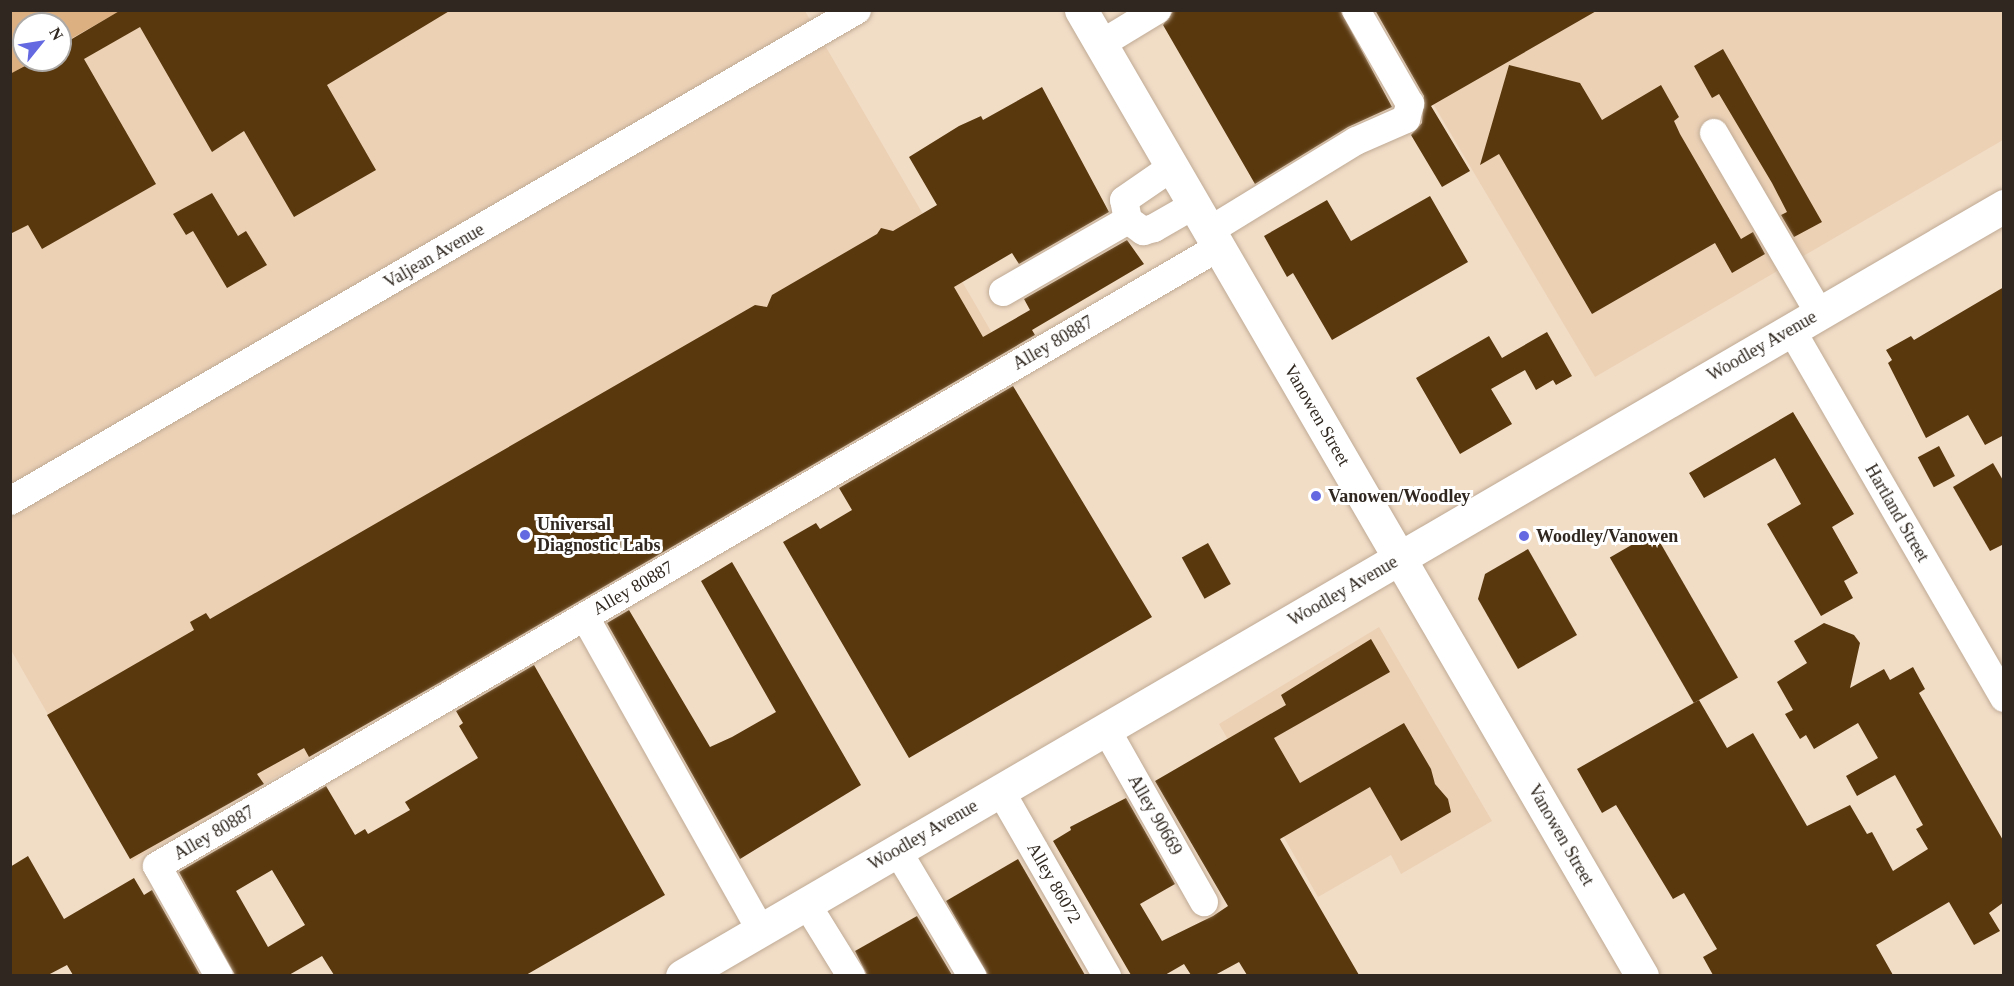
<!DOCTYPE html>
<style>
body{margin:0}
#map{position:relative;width:2014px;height:986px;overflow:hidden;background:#f1dcc6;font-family:"Times New Roman",serif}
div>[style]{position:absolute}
.built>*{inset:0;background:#ecd1b5}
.green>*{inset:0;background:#ddb082}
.building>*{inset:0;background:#59380e;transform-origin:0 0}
.roads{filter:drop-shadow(0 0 2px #bfaa95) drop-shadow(0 0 2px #bfaa95)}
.minor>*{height:28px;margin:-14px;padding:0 14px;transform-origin:14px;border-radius:14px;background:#fff}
.major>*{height:33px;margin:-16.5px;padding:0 16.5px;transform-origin:16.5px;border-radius:16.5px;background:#fff}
.dots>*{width:16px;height:16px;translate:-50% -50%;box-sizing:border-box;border:3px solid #fff;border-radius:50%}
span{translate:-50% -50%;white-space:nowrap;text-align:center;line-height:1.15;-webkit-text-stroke:6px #fff;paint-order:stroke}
.street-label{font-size:18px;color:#302820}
.poi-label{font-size:18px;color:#302820;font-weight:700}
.left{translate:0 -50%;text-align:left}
.frame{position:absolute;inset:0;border:12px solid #302820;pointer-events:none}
.north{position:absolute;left:12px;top:12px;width:60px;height:60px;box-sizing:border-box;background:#fff;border:2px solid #aca9a6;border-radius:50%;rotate:60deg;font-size:16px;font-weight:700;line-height:24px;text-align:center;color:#302820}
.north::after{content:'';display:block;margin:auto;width:21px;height:27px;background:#6469e1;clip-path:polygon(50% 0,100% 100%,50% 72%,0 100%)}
</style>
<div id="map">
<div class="built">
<div style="clip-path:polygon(120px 11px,805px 11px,1003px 352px,132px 861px,11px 650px,10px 74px,34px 60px,60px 60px,60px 45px)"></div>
<div style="clip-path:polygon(1378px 11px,2003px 11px,2003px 140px,1595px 377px)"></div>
<div style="clip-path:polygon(1379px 627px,1492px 821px,1401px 874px,1391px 855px,1318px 897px,1219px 724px)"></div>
</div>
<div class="green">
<div style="clip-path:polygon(11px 11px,120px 11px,60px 45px,60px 24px,24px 24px,24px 60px,34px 60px,11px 74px)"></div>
</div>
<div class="building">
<div style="clip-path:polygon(121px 10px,451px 10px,327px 85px,376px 170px,294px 217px,244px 131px,212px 152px,140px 27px,84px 59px,156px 184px,42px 249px,28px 225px,10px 234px,10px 74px,36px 60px,60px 60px,60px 46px)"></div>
<div style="clip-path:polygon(1174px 10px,1340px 10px,1392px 107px,1348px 127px,1255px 184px,1163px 25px)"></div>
<div style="clip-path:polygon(1375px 10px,1598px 10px,1431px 106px,1470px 171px,1442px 187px,1411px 135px,1422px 123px,1424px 96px)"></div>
<div style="clip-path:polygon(1723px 49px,1822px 222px,1794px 237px,1781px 215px,1787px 212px,1772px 183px,1719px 94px,1712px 98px,1694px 66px)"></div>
<div style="clip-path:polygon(1509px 65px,1580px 83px,1602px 120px,1661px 85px,1679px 117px,1674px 121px,1680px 134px,1741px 239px,1753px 232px,1765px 254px,1732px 273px,1715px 243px,1592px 314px,1499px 154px,1480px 165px)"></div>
<div style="clip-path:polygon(1042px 87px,1109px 212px,1019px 264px,1012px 253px,954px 287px,983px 337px,1030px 310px,1024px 299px,1127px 240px,1144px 264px,1032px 330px,1035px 335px,439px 683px,309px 757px,304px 748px,257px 774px,264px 784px,130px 859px,47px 715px,194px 630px,190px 622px,206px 613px,210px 619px,755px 305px,767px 307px,772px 295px,877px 234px,881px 228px,893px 231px,937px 205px,909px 157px,959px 126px,981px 116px,983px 120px)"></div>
<div style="clip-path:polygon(212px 193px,238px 236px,246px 231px,267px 265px,227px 288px,193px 231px,186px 235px,173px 214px)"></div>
<div style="clip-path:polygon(1430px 196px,1468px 262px,1332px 340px,1293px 273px,1287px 277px,1264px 236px,1327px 200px,1351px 241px)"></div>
<div style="clip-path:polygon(2004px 287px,2004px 435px,1985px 445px,1968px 415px,1926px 438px,1888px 363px,1892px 360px,1886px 350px,1911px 336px,1914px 340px)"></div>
<div style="clip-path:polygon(1547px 332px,1572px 376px,1556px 385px,1553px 380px,1536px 390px,1525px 370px,1491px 389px,1512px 424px,1460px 454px,1416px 378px,1489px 336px,1502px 358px)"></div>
<div style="clip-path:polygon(1013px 386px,1152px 617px,909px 758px,783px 542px,816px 523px,820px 529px,852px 510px,839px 488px)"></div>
<div style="clip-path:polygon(1793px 412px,1854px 514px,1832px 527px,1858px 573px,1844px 581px,1853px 598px,1821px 616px,1767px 524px,1801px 504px,1775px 458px,1704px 498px,1689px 473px)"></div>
<div style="left:1939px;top:446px;width:34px;height:24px;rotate:62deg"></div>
<div style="clip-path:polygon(1993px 463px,2004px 482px,2004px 544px,1990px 551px,1953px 487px)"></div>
<div style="left:1654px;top:532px;width:168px;height:51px;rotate:60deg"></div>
<div style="left:1208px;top:543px;width:47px;height:30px;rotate:61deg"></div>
<div style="clip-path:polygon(1528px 549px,1577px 635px,1518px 669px,1478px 599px,1485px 574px)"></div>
<div style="clip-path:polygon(732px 562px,861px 785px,740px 859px,607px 623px,629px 610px,710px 747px,732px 737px,776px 712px,701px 581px)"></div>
<div style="clip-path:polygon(1824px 623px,1854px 635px,1860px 643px,1850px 688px,1884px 669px,1890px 680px,1913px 667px,1925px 689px,1919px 693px,2004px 842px,2004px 902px,1989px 913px,2000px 931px,1974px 945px,1949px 902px,1876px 945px,1893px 975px,1713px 975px,1703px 957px,1717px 949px,1684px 893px,1673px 899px,1616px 805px,1602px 813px,1577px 769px,1699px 700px,1727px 748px,1753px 733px,1807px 826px,1850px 805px,1867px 834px,1872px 832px,1893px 871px,1928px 849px,1916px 829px,1923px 825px,1895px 775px,1857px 796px,1846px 776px,1878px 758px,1858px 723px,1814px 749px,1806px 735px,1800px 739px,1785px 714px,1793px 710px,1777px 682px,1807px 663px,1794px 641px)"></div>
<div style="clip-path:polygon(1371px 639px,1390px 672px,1274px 738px,1300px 783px,1404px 723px,1431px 769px,1435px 784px,1448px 799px,1451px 812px,1401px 841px,1370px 787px,1280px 839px,1359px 975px,1247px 975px,1239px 962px,1215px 975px,1191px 975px,1184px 964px,1165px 975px,1131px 975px,1053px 841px,1071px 830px,1070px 827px,1126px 798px,1175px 884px,1140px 904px,1162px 941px,1213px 916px,1228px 906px,1155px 781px,1286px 705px,1281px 695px)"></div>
<div style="clip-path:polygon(evenodd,534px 665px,665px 895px,526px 975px,334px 975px,322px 956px,289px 975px,235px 975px,179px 872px,326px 786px,355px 835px,365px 829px,368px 834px,410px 810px,405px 802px,478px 758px,459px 726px,463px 723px,456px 711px,534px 665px,272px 870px,305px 925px,268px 947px,236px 891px,272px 870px)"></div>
<div style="clip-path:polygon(28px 856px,64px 919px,134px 878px,144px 895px,152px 890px,200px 975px,73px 975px,67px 965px,48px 975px,10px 975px,10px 867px)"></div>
<div style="clip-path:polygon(1018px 859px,1085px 975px,988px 975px,946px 901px)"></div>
<div style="clip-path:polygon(917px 916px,952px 975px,867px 975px,855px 951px)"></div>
</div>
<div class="roads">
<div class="minor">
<div style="left:1101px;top:44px;width:66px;rotate:-31.3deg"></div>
<div style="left:1714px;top:133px;width:208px;rotate:59.7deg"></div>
<div style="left:1128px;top:220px;width:20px;rotate:-101deg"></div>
<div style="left:1124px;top:200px;width:58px;rotate:-34.5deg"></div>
<div style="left:1209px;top:231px;width:172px;rotate:-31.5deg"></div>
<div style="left:1356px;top:141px;width:55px;rotate:-23.7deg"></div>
<div style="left:1406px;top:119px;width:16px;rotate:-75deg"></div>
<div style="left:1410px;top:104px;width:108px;rotate:-119.9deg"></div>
<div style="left:1003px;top:292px;width:144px;rotate:-29.9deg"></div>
<div style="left:1128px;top:220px;width:19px;rotate:36deg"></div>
<div style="left:1143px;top:231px;width:11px;rotate:-15deg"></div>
<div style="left:1154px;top:228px;width:46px;rotate:-29.9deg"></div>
<div style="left:1791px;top:329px;width:426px;rotate:60deg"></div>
<div style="left:10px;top:501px;width:979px;rotate:-30.1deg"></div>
<div style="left:585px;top:617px;width:358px;rotate:60.7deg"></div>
<div style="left:1106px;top:729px;width:199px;rotate:60.5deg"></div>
<div style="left:1000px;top:790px;width:215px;rotate:60.1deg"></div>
<div style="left:897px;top:850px;width:147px;rotate:59.2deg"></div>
<div style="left:806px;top:903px;width:86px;rotate:58.3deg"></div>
<div style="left:219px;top:976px;width:126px;rotate:-119.4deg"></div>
<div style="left:157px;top:866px;width:1229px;rotate:-30.24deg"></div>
</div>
<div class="major">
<div style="left:1081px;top:10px;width:1117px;rotate:59.85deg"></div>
<div style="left:682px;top:976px;width:1530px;rotate:-30.22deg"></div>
</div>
</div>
<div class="dots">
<div style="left:1316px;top:496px;background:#6469e1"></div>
<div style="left:525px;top:535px;background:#6469e1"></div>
<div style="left:1524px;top:536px;background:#6469e1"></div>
</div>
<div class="street-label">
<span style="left:434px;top:256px;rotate:-30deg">Valjean Avenue</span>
<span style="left:1053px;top:343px;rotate:-30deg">Alley 80887</span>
<span style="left:1762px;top:346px;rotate:-30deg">Woodley Avenue</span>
<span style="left:1317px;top:415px;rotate:60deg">Vanowen Street</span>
<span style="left:1897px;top:513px;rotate:60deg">Hartland Street</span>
<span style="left:633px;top:588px;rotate:-30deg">Alley 80887</span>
<span style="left:1343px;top:591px;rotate:-30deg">Woodley Avenue</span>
<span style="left:1155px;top:815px;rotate:60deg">Alley 90669</span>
<span style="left:214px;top:833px;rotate:-30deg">Alley 80887</span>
<span style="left:923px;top:835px;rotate:-30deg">Woodley Avenue</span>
<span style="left:1561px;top:835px;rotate:60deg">Vanowen Street</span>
<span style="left:1054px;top:883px;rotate:60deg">Alley 86072</span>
</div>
<div class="poi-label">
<span class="left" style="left:1328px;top:496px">Vanowen/Woodley</span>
<span class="left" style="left:537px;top:535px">Universal<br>Diagnostic Labs</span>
<span class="left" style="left:1536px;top:536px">Woodley/Vanowen</span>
</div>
<div class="frame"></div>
<div class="north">N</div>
</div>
